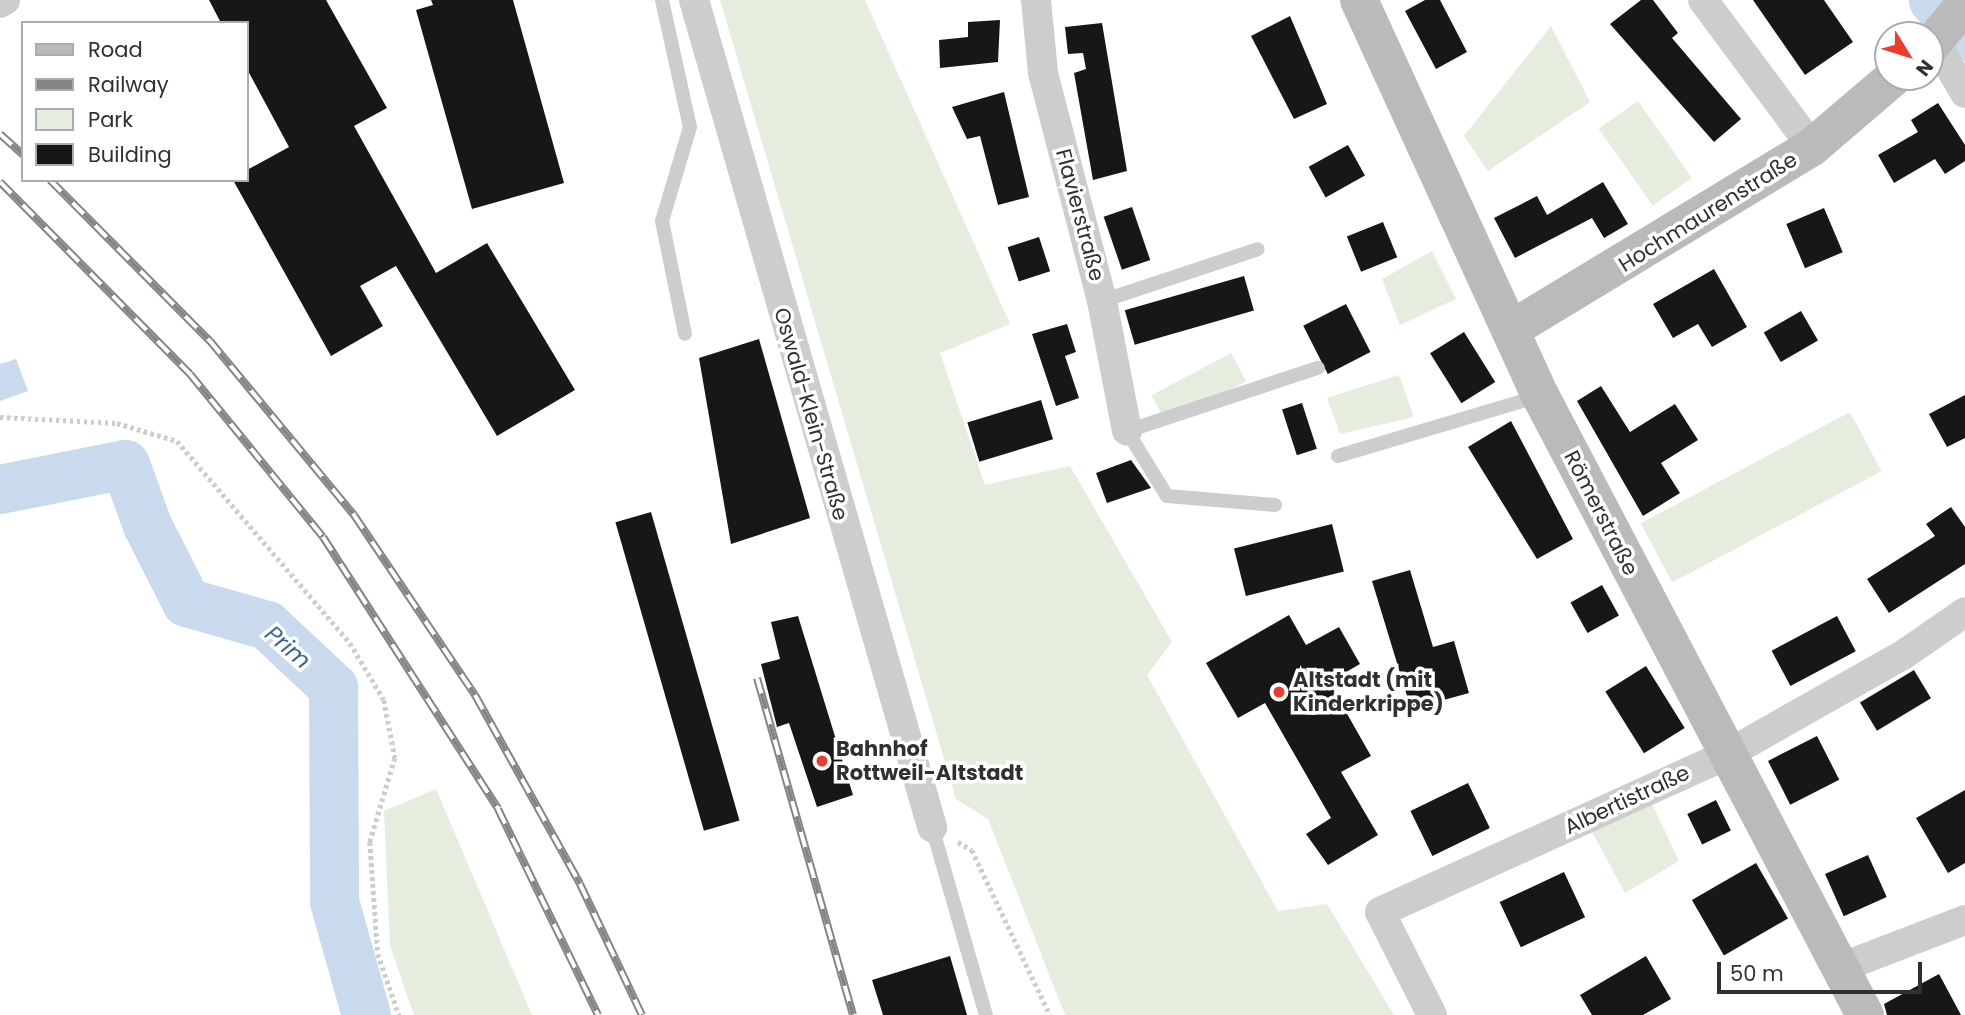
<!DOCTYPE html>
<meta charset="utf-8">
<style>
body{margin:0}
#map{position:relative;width:1965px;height:1015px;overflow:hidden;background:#fff;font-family:Poppins,sans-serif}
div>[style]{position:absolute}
.green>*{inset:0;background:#e4edde;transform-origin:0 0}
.water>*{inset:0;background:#c9daee}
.river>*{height:49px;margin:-24.5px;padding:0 24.5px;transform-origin:24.5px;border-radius:24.5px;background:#c9daee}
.building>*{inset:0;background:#171717;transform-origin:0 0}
.path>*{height:4.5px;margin-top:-2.25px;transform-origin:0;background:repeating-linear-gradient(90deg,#cdcdcd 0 3.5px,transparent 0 7px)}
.lane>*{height:14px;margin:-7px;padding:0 7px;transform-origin:7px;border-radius:7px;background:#cdcdcd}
.street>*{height:30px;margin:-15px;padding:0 15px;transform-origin:15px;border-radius:15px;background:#cdcdcd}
.secondary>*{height:38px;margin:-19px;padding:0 19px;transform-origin:19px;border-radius:19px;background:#bababa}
.rail>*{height:8px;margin-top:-4px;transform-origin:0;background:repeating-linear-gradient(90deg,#fff 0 16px,#858585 0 32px);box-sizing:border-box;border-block:2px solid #858585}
.dots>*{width:19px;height:19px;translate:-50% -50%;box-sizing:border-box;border:4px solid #fff;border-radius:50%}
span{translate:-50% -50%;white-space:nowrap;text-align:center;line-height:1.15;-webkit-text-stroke:7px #fff;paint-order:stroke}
.street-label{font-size:21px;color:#303030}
.poi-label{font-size:21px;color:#303030;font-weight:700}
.left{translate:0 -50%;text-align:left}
.water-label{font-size:23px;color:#3a6496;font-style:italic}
.legend{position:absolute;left:21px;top:21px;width:228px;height:161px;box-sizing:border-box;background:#fff;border:2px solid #acacac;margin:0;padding:9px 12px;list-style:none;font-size:21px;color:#303030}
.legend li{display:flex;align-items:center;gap:14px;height:35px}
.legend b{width:35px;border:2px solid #acacac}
.north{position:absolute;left:1874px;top:21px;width:70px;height:70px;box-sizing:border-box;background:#fff;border:2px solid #acacac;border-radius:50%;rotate:128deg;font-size:19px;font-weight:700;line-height:28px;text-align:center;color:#303030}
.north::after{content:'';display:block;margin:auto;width:24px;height:32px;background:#ec3c2d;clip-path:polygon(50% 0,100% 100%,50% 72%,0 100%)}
.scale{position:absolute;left:1717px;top:962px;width:205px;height:32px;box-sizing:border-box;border:4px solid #303030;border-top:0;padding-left:9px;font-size:21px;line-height:24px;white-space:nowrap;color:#303030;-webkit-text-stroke:5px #fff;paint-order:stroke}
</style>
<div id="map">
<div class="green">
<div style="clip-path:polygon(720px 0,865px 0,1010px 324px,940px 353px,985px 485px,1070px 466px,1172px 642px,1147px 675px,1278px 911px,1327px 904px,1394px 1015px,1065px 1015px,988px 819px,956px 799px)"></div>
<div style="clip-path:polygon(1551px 26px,1590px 102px,1488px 171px,1464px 136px)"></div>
<div style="left:1638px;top:101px;width:94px;height:48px;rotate:55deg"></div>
<div style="clip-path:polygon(1432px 251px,1456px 299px,1400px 325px,1382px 279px)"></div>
<div style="left:1231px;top:353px;width:32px;height:90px;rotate:62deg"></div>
<div style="clip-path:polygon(1399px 375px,1414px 417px,1340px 434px,1327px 398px)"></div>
<div style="left:1850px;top:412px;width:67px;height:237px;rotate:62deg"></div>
<div style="clip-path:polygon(436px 789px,532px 1015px,414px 1015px,390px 946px,384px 811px)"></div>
<div style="clip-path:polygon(1647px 793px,1679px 861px,1625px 893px,1590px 828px)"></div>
</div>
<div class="water">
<div style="clip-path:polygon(16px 359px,28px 391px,0 401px,0 364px)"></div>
</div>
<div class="river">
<div style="left:1933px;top:0;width:48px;rotate:48.4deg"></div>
<div style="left:0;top:489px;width:127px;rotate:-11.3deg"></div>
<div style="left:125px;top:464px;width:65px;rotate:70.2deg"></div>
<div style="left:147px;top:525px;width:86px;rotate:63.1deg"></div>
<div style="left:186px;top:602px;width:84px;rotate:15.9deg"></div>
<div style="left:267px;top:625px;width:91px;rotate:43.2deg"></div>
<div style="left:333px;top:687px;width:214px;rotate:89.7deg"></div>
<div style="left:334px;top:901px;width:118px;rotate:74.3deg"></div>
</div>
<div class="building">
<div style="clip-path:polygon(209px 0,326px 0,387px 108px,354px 126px,436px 273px,487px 243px,575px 390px,497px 436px,396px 266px,360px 286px,383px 326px,331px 356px,233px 180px,247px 180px,247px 170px,289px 147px,247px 69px,247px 23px,221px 23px)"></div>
<div style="clip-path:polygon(431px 0,513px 0,564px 183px,472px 209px,416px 10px,433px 5px)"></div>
<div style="clip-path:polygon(1425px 0,1440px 0,1467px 52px,1436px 69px,1405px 11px)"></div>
<div style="clip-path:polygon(1641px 0,1653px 0,1678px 33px,1672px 38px,1741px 119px,1714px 142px,1610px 24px)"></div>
<div style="clip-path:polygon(1753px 0,1824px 0,1853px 42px,1805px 75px)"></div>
<div style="clip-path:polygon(1290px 16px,1327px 104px,1294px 119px,1251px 36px)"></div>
<div style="clip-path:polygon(1000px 20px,998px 62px,940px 68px,939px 40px,968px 37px,968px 22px)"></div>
<div style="clip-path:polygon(1102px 23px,1127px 171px,1093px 180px,1074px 73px,1086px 69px,1083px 53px,1068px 54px,1065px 27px)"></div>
<div style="clip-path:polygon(1004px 92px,1029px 197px,998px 205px,980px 136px,967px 139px,952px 107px)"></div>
<div style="clip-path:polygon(1938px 103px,1965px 145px,1965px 161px,1945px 174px,1935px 159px,1894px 183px,1878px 155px,1918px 132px,1911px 120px)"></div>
<div style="left:1348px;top:145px;width:35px;height:45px;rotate:61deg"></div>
<div style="clip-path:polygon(1603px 182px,1628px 224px,1604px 238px,1592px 218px,1515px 258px,1494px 218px,1537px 196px,1547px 215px)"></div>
<div style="left:1132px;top:207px;width:56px;height:30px;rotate:71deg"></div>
<div style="left:1824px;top:208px;width:48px;height:41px;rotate:67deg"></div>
<div style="left:1383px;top:222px;width:38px;height:39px;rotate:68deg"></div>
<div style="left:1039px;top:237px;width:36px;height:33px;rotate:72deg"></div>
<div style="clip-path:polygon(1714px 269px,1747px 327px,1712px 347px,1698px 324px,1673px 338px,1653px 304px)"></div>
<div style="left:1244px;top:276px;width:36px;height:124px;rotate:74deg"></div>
<div style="left:1346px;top:304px;width:54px;height:48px;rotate:63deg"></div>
<div style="left:1801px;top:311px;width:34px;height:43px;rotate:60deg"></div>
<div style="clip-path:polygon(1067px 324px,1076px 352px,1065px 356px,1079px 398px,1056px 406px,1032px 334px)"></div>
<div style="left:1464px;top:332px;width:59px;height:40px;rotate:58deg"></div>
<div style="clip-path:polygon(759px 339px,810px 518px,731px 544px,699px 358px)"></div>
<div style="clip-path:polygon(1601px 386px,1630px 432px,1675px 404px,1698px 440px,1661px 463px,1680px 493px,1643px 516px,1577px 401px)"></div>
<div style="clip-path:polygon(1965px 395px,1965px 438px,1947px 447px,1929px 414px)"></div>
<div style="left:1041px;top:400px;width:41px;height:77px;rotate:73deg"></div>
<div style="left:1302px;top:403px;width:48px;height:21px;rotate:72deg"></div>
<div style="clip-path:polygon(1511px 421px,1573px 539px,1537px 559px,1468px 447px)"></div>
<div style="clip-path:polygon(1131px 460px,1151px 488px,1107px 503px,1096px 473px)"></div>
<div style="clip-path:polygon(1951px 507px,1965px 527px,1965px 564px,1889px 613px,1867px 579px,1935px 536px,1926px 524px)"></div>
<div style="left:651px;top:512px;width:321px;height:37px;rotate:74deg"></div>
<div style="left:1332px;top:524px;width:49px;height:101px;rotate:76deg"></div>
<div style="clip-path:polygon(1410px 570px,1433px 647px,1454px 641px,1469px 693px,1411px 709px,1372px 581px)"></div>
<div style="left:1602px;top:585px;width:35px;height:36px;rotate:61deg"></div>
<div style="clip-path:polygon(1289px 615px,1306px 645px,1339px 627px,1360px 664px,1329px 682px,1371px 756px,1341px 772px,1378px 835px,1328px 865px,1306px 834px,1331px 818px,1265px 703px,1238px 718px,1206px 663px)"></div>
<div style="clip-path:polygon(798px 616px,853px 795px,817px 807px,789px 723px,777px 727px,761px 664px,780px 659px,771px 622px)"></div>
<div style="left:1837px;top:616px;width:40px;height:74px;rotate:62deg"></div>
<div style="left:1646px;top:666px;width:73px;height:48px;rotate:58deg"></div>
<div style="left:1914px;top:670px;width:33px;height:63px;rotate:59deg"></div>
<div style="left:1817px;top:736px;width:49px;height:55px;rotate:63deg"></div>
<div style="left:1468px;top:783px;width:50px;height:64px;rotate:64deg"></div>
<div style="clip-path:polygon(1965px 790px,1965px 863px,1948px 873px,1916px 818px)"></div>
<div style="left:1716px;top:800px;width:34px;height:32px;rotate:64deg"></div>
<div style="left:1868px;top:855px;width:46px;height:47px;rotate:66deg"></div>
<div style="left:1756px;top:863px;width:64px;height:74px;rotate:60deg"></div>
<div style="left:1564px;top:872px;width:50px;height:71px;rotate:65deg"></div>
<div style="clip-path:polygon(950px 956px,967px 1015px,883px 1015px,872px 980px)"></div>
<div style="clip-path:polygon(1646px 956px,1671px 999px,1643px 1015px,1592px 1015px,1580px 995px)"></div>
<div style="clip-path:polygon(1939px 974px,1961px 1015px,1887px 1015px,1884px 1004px)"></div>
</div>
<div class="path">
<div style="left:0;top:417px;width:117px;rotate:2.9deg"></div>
<div style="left:117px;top:423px;width:63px;rotate:16.7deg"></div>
<div style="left:177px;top:441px;width:266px;rotate:49.4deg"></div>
<div style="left:350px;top:643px;width:66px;rotate:59.2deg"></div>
<div style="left:384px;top:700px;width:59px;rotate:79.3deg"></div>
<div style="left:395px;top:758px;width:88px;rotate:106.6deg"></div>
<div style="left:370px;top:842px;width:112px;rotate:85.9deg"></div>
<div style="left:378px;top:954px;width:65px;rotate:71deg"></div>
<div style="left:958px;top:842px;width:16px;rotate:30deg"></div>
<div style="left:972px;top:850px;width:183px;rotate:64.7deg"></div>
</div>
<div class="lane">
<div style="left:662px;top:0;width:130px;rotate:77.6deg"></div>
<div style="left:690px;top:127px;width:98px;rotate:106.6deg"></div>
<div style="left:662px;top:221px;width:115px;rotate:78.5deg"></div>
<div style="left:1102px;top:301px;width:164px;rotate:-18.4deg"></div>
<div style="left:1338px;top:456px;width:210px;rotate:-16.6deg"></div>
<div style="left:1275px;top:505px;width:108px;rotate:-175.2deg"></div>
<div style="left:1167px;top:496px;width:76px;rotate:-121.6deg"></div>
<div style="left:1127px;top:431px;width:201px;rotate:-18.3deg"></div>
<div style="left:932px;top:827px;width:196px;rotate:74deg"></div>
</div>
<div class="street">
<div style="left:694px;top:0;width:861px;rotate:73.94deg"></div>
<div style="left:1036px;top:0;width:73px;rotate:84.5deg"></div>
<div style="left:1043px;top:73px;width:236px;rotate:75.5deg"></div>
<div style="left:1102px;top:301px;width:132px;rotate:79.1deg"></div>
<div style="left:1703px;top:0;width:183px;rotate:53.4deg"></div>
<div style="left:0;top:3px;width:6px;rotate:-31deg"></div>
<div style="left:1935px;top:42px;width:59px;rotate:59.5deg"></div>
<div style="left:1840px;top:968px;width:134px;rotate:-21deg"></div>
<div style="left:1432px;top:1015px;width:115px;rotate:-116.8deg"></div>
<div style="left:1380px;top:912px;width:380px;rotate:-24.4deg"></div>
<div style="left:1726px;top:755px;width:203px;rotate:-29.5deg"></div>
<div style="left:1903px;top:655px;width:75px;rotate:-34.7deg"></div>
</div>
<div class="secondary">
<div style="left:1359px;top:0;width:434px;rotate:65.4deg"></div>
<div style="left:1540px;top:395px;width:700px;rotate:62.34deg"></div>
<div style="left:1930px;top:46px;width:55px;rotate:-50.2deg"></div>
<div style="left:1510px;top:330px;width:353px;rotate:-31.2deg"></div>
<div style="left:1812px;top:147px;width:108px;rotate:-40.5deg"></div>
</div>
<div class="rail">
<div style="left:0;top:134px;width:31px;rotate:42deg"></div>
<div style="left:50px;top:180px;width:227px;rotate:45.2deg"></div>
<div style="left:210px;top:341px;width:226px;rotate:50.4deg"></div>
<div style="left:354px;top:515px;width:217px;rotate:56.1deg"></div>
<div style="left:475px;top:695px;width:216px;rotate:60.9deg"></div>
<div style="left:580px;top:884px;width:145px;rotate:64.7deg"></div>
<div style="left:0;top:182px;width:270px;rotate:45.3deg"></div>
<div style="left:190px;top:374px;width:210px;rotate:50.8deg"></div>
<div style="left:323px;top:537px;width:323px;rotate:57.2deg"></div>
<div style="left:498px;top:809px;width:229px;rotate:64.1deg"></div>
<div style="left:757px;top:678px;width:350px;rotate:74.1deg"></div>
</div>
<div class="dots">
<div style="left:1279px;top:692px;background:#ec3c2d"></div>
<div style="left:822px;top:761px;background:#ec3c2d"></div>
</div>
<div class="street-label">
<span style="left:1708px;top:212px;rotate:-32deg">Hochmaurenstraße</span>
<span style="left:1080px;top:215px;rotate:75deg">Flavierstraße</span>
<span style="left:811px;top:414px;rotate:74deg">Oswald-Klein-Straße</span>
<span style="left:1601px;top:513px;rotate:63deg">Römerstraße</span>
<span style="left:1627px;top:800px;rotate:-25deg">Albertistraße</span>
</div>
<div class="poi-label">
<span class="left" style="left:1293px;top:692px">Altstadt (mit<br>Kinderkrippe)</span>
<span class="left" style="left:836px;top:761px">Bahnhof<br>Rottweil-Altstadt</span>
</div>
<div class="water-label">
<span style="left:288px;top:647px;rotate:41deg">Prim</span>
</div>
<ul class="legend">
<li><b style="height:9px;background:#bababa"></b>Road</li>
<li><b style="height:9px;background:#858585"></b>Railway</li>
<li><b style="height:19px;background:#e4edde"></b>Park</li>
<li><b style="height:19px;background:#171717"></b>Building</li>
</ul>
<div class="north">N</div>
<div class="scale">50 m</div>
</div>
